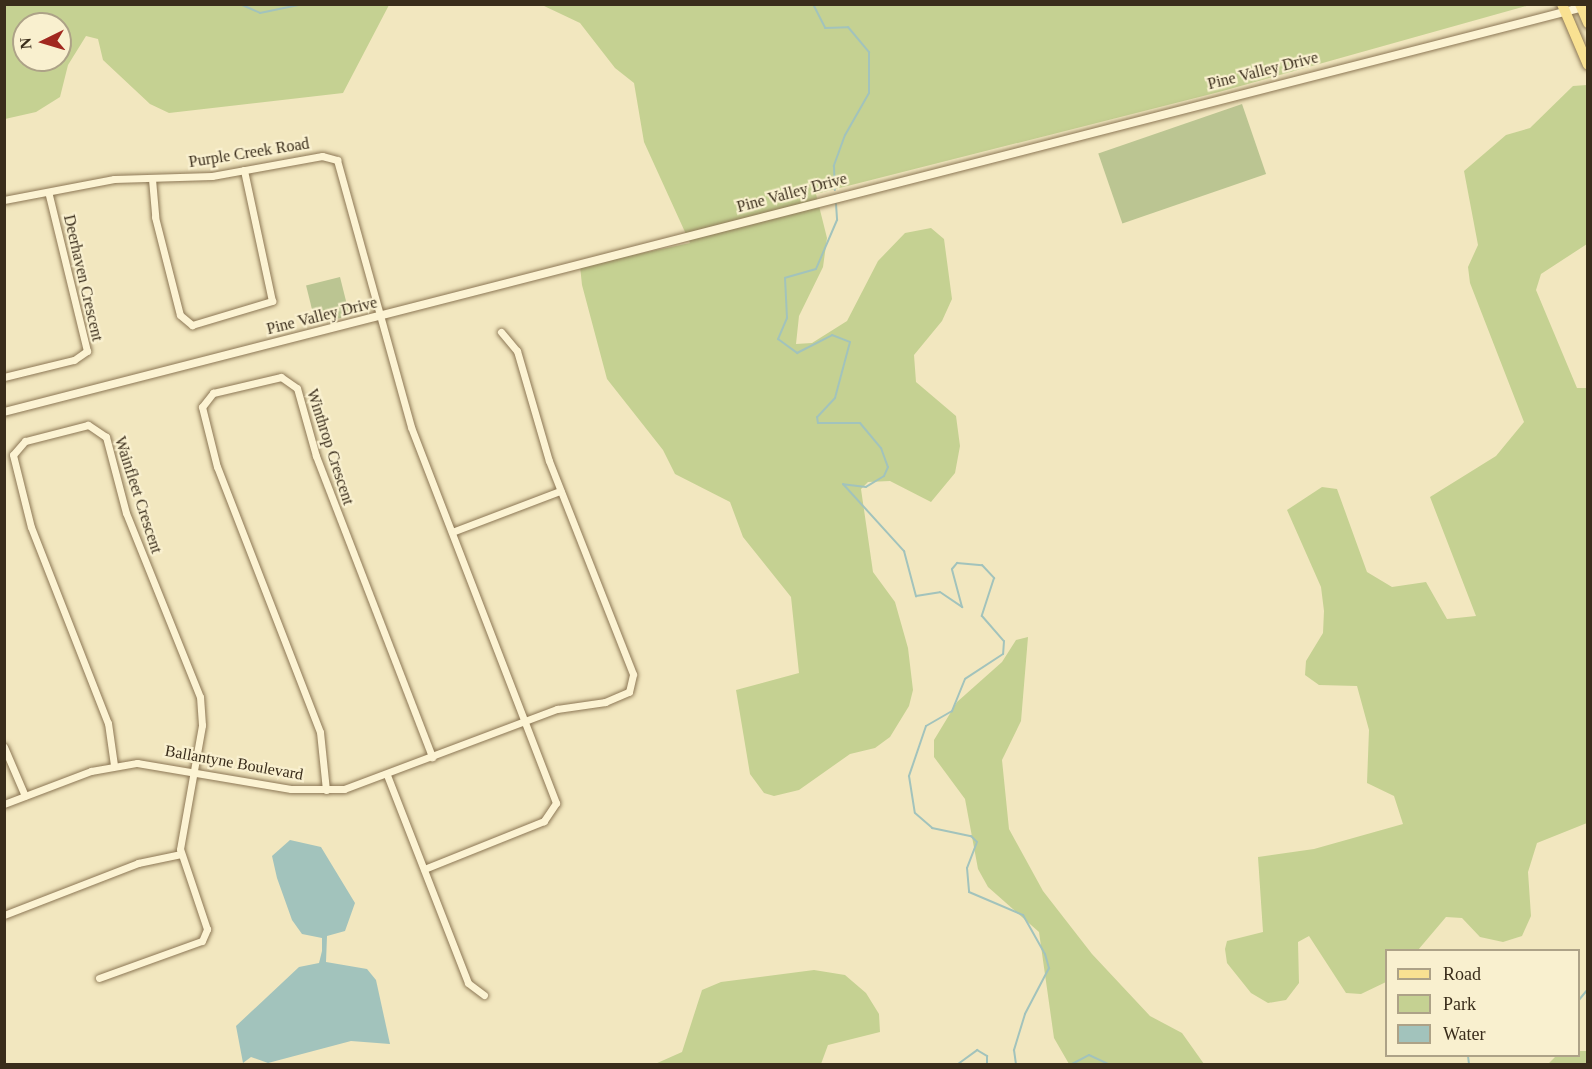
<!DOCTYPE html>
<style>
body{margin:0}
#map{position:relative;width:1592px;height:1069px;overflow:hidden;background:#f2e7bf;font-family:Georgia,serif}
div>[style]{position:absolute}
.green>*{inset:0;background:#c5d192}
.cemetery>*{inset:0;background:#bbc592;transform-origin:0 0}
.water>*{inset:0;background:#a2c3bc}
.stream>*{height:2px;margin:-1px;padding:0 1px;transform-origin:1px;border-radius:1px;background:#a2c3bc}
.roads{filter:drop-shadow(0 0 2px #8c7755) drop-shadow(0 0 2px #8c7755)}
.minor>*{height:7px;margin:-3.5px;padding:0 3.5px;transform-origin:3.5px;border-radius:3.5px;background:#fcf3d3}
.tertiary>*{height:8px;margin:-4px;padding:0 4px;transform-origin:4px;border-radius:4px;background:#fcf3d3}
.primary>*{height:10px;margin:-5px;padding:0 5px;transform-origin:5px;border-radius:5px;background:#f9e192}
span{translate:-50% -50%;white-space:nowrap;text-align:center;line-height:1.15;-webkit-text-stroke:4.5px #f9f0cf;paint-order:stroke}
.street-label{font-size:16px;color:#3a2d1b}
.frame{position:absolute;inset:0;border:6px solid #3a2d1b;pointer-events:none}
.legend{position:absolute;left:1385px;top:949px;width:195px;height:108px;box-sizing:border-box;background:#f9f0cf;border:2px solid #ada287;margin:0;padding:8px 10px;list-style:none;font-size:18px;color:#3a2d1b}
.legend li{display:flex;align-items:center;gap:12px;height:30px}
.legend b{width:30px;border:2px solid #ada287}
.north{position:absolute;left:12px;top:12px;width:60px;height:60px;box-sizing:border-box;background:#f9f0cf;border:2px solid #ada287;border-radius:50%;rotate:265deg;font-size:16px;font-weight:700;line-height:24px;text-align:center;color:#3a2d1b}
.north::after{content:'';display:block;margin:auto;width:21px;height:27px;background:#a1281f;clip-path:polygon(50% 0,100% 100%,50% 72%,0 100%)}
</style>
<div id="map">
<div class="green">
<div style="clip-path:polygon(evenodd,5px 4px,389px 4px,389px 5px,343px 93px,169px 113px,150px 104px,103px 60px,98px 39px,86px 36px,68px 65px,60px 97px,36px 112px,5px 119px,5px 4px,24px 24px,60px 24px,60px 60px,24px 60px,24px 24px)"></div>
<div style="clip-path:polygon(542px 5px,1530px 5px,1219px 92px,816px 194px,827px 238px,823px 267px,799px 316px,796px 344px,812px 343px,847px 321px,878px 261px,905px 233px,931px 228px,944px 239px,952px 299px,942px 321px,914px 355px,916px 382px,956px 416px,960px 446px,955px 473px,931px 502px,890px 481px,868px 482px,861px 489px,873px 572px,895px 602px,908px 648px,913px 690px,909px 706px,890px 737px,875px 748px,850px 754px,799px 790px,774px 796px,764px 793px,750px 774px,736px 690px,799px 673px,791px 597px,743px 537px,730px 502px,675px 474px,663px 450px,607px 379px,582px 285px,580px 266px,690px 243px,644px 142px,634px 83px,615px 68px,580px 23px)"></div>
<div style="clip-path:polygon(1587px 85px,1587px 244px,1541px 274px,1536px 290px,1577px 388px,1587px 388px,1587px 823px,1537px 843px,1528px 872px,1531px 916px,1522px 936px,1503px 942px,1480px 937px,1462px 918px,1446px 917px,1418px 950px,1386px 950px,1386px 982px,1361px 994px,1346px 993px,1309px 936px,1298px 942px,1299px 983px,1286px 1000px,1268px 1003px,1251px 993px,1227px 963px,1225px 949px,1227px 941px,1263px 932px,1258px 857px,1314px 849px,1403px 824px,1394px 796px,1367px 783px,1369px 730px,1357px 686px,1319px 685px,1305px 675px,1306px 661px,1323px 633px,1324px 611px,1321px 587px,1287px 510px,1322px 487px,1337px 489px,1367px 572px,1392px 587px,1426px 582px,1447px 619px,1476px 616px,1430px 497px,1496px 456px,1524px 422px,1470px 283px,1468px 267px,1478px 245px,1464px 171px,1506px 135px,1530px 128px,1573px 86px)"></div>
<div style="clip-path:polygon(1028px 637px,1021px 721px,1002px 760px,1009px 829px,1043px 891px,1092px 954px,1150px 1016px,1182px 1033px,1204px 1064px,1069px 1064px,1054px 1038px,1039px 932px,988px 887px,978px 869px,965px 799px,934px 757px,934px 740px,957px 702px,1002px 662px,1016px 640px)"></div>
<div style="clip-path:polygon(814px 970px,845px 975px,866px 993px,879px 1014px,880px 1032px,828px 1045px,821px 1064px,655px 1064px,682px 1052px,702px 990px,721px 982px)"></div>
<div style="clip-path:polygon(1579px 1051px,1587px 1051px,1587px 1064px,1548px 1064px,1555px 1057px,1578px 1056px)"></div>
</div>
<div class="cemetery">
<div style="left:1242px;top:104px;width:74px;height:152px;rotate:71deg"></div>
<div style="left:340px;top:277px;width:40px;height:35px;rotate:76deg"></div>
</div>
<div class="water">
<div style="clip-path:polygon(290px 840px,321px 847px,355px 903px,345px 931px,327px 936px,326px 962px,367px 969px,376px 980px,390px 1044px,351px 1041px,268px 1063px,251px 1057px,243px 1063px,236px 1026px,299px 967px,319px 963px,322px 951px,322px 938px,302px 934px,292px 920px,277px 878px,272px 856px)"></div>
</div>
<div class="stream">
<div style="left:240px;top:4px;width:22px;rotate:24deg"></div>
<div style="left:260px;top:13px;width:44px;rotate:-11.8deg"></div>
<div style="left:813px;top:4px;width:27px;rotate:63deg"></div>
<div style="left:825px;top:28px;width:23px;rotate:-2deg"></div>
<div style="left:848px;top:27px;width:33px;rotate:50deg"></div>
<div style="left:869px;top:52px;width:41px;rotate:90deg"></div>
<div style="left:869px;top:93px;width:48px;rotate:119.7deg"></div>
<div style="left:845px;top:135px;width:33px;rotate:110deg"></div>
<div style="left:834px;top:166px;width:24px;rotate:88deg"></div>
<div style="left:836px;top:204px;width:16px;rotate:86deg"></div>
<div style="left:837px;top:220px;width:53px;rotate:113.2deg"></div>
<div style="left:816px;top:269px;width:32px;rotate:164deg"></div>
<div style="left:785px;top:278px;width:40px;rotate:87.1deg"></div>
<div style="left:787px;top:318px;width:23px;rotate:113deg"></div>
<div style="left:778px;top:339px;width:24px;rotate:36deg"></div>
<div style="left:797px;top:353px;width:39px;rotate:-27deg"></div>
<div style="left:832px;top:335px;width:19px;rotate:21deg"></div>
<div style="left:850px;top:342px;width:58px;rotate:105deg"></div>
<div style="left:835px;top:398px;width:26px;rotate:133deg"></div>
<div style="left:817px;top:417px;width:6px;rotate:81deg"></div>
<div style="left:818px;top:423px;width:42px"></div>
<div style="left:860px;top:423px;width:33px;rotate:50deg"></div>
<div style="left:881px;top:448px;width:20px;rotate:70deg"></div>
<div style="left:888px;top:467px;width:10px;rotate:114deg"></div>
<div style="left:884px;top:476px;width:21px;rotate:149deg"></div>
<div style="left:866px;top:487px;width:23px;rotate:-173deg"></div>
<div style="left:843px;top:484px;width:91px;rotate:47.7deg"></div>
<div style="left:904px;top:551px;width:47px;rotate:75.1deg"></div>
<div style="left:916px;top:596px;width:24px;rotate:-9deg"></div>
<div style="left:940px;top:592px;width:27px;rotate:34deg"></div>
<div style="left:962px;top:607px;width:39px;rotate:-105deg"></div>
<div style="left:952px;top:569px;width:8px;rotate:-50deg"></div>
<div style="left:957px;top:563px;width:25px;rotate:5deg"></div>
<div style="left:982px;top:565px;width:18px;rotate:47deg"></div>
<div style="left:994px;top:578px;width:40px;rotate:108deg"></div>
<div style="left:982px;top:616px;width:33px;rotate:49deg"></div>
<div style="left:1004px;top:641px;width:13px;rotate:94deg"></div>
<div style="left:1003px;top:654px;width:45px;rotate:146.7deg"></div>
<div style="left:965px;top:679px;width:35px;rotate:112deg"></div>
<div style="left:952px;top:711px;width:30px;rotate:150deg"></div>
<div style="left:926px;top:726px;width:53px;rotate:108.8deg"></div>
<div style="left:909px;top:776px;width:37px;rotate:81deg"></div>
<div style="left:915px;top:813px;width:23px;rotate:41deg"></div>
<div style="left:932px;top:828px;width:40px;rotate:12deg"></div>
<div style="left:971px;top:836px;width:8px;rotate:45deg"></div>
<div style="left:977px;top:842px;width:28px;rotate:111deg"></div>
<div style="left:967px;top:868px;width:24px;rotate:85deg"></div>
<div style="left:969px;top:892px;width:59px;rotate:23.1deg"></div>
<div style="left:1023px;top:915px;width:45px;rotate:60.6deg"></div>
<div style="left:1045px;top:954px;width:15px;rotate:74deg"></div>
<div style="left:1049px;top:968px;width:52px;rotate:117.6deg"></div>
<div style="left:1025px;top:1014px;width:38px;rotate:107deg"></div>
<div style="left:1014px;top:1050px;width:14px;rotate:82deg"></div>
<div style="left:1578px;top:1001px;width:16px;rotate:-50deg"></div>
<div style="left:1468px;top:1056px;width:8px;rotate:83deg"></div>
<div style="left:958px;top:1064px;width:24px;rotate:-36deg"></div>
<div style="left:977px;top:1050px;width:12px;rotate:31deg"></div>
<div style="left:987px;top:1056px;width:8px;rotate:90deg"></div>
<div style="left:1072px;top:1064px;width:19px;rotate:-28deg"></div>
<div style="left:1089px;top:1055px;width:21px;rotate:25deg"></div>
</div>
<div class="roads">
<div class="minor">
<div style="left:152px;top:179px;width:38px;rotate:85deg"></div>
<div style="left:155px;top:217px;width:101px;rotate:75.7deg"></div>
<div style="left:180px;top:315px;width:16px;rotate:40deg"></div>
<div style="left:192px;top:325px;width:84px;rotate:-16.7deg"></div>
<div style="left:272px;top:301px;width:134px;rotate:-102.1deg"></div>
<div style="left:4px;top:200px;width:112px;rotate:-10.8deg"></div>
<div style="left:114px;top:179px;width:98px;rotate:-1.8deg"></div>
<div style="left:212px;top:176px;width:112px;rotate:-10.3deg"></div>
<div style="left:322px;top:156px;width:16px;rotate:15deg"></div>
<div style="left:337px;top:160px;width:277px;rotate:74.5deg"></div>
<div style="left:411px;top:427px;width:403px;rotate:68.9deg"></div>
<div style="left:556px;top:803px;width:22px;rotate:124deg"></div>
<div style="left:544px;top:821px;width:129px;rotate:158.2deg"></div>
<div style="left:4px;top:377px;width:72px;rotate:-13.7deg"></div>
<div style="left:74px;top:360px;width:16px;rotate:-35deg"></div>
<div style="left:87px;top:351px;width:161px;rotate:-103.7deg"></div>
<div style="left:452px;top:532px;width:116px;rotate:-20.8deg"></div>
<div style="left:4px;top:747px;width:53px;rotate:66.8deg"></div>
<div style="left:387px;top:775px;width:223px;rotate:68.7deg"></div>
<div style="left:468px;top:983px;width:20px;rotate:37deg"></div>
<div style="left:326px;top:790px;width:58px;rotate:-95.9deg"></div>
<div style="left:320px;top:732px;width:284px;rotate:-111.2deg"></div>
<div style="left:217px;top:467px;width:62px;rotate:-104deg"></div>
<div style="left:202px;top:407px;width:18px;rotate:-52deg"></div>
<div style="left:213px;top:393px;width:70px;rotate:-13.2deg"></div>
<div style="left:281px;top:377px;width:19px;rotate:35deg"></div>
<div style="left:297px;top:388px;width:71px;rotate:74.4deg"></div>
<div style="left:316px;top:456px;width:323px;rotate:68.9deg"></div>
<div style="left:4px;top:804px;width:93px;rotate:-20.8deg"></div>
<div style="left:91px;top:771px;width:47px;rotate:-9.9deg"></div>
<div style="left:137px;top:763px;width:156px;rotate:9.6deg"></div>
<div style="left:291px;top:789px;width:53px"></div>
<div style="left:344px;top:789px;width:228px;rotate:-20.6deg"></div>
<div style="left:557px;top:709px;width:49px;rotate:-8.3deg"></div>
<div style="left:605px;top:702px;width:26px;rotate:-23deg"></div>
<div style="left:629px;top:692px;width:18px;rotate:-77deg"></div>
<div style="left:633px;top:674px;width:229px;rotate:-111.5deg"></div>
<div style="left:549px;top:461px;width:115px;rotate:-106.2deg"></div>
<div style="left:517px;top:351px;width:25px;rotate:-130deg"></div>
<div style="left:4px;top:915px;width:144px;rotate:-21.2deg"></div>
<div style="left:138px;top:863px;width:44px;rotate:-11.8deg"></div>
<div style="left:99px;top:978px;width:109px;rotate:-19.8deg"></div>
<div style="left:202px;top:941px;width:13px;rotate:-67deg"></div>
<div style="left:207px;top:929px;width:84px;rotate:-108.6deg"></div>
<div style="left:180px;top:849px;width:126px;rotate:-79.9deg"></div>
<div style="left:202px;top:725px;width:28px;rotate:-94deg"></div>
<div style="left:200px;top:697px;width:198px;rotate:-111.9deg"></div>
<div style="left:126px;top:513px;width:79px;rotate:-104.7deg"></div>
<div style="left:106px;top:437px;width:22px;rotate:-146deg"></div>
<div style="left:88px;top:425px;width:65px;rotate:165.7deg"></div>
<div style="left:25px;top:441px;width:18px;rotate:131deg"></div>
<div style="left:13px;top:455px;width:74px;rotate:76deg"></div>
<div style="left:31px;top:527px;width:211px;rotate:68.6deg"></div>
<div style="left:108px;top:723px;width:42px;rotate:81.9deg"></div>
</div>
<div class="tertiary">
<div style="left:4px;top:412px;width:1635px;rotate:-14.38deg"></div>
</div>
<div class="primary">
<div style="left:1562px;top:4px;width:66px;rotate:66.9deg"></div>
<div style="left:1580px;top:4px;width:21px;rotate:67deg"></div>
</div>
</div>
<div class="street-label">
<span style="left:1263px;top:71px;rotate:-14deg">Pine Valley Drive</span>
<span style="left:249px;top:153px;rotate:-9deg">Purple Creek Road</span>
<span style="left:792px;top:193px;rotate:-15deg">Pine Valley Drive</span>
<span style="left:83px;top:278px;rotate:77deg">Deerhaven Crescent</span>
<span style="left:322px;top:316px;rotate:-14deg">Pine Valley Drive</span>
<span style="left:330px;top:447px;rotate:72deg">Winthrop Crescent</span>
<span style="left:138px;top:495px;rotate:72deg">Wainfleet Crescent</span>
<span style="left:234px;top:763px;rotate:10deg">Ballantyne Boulevard</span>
</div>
<div class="frame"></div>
<ul class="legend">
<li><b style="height:8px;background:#f9e192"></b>Road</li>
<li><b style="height:16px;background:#c5d192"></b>Park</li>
<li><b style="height:16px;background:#a2c3bc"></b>Water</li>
</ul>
<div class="north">N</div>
</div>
